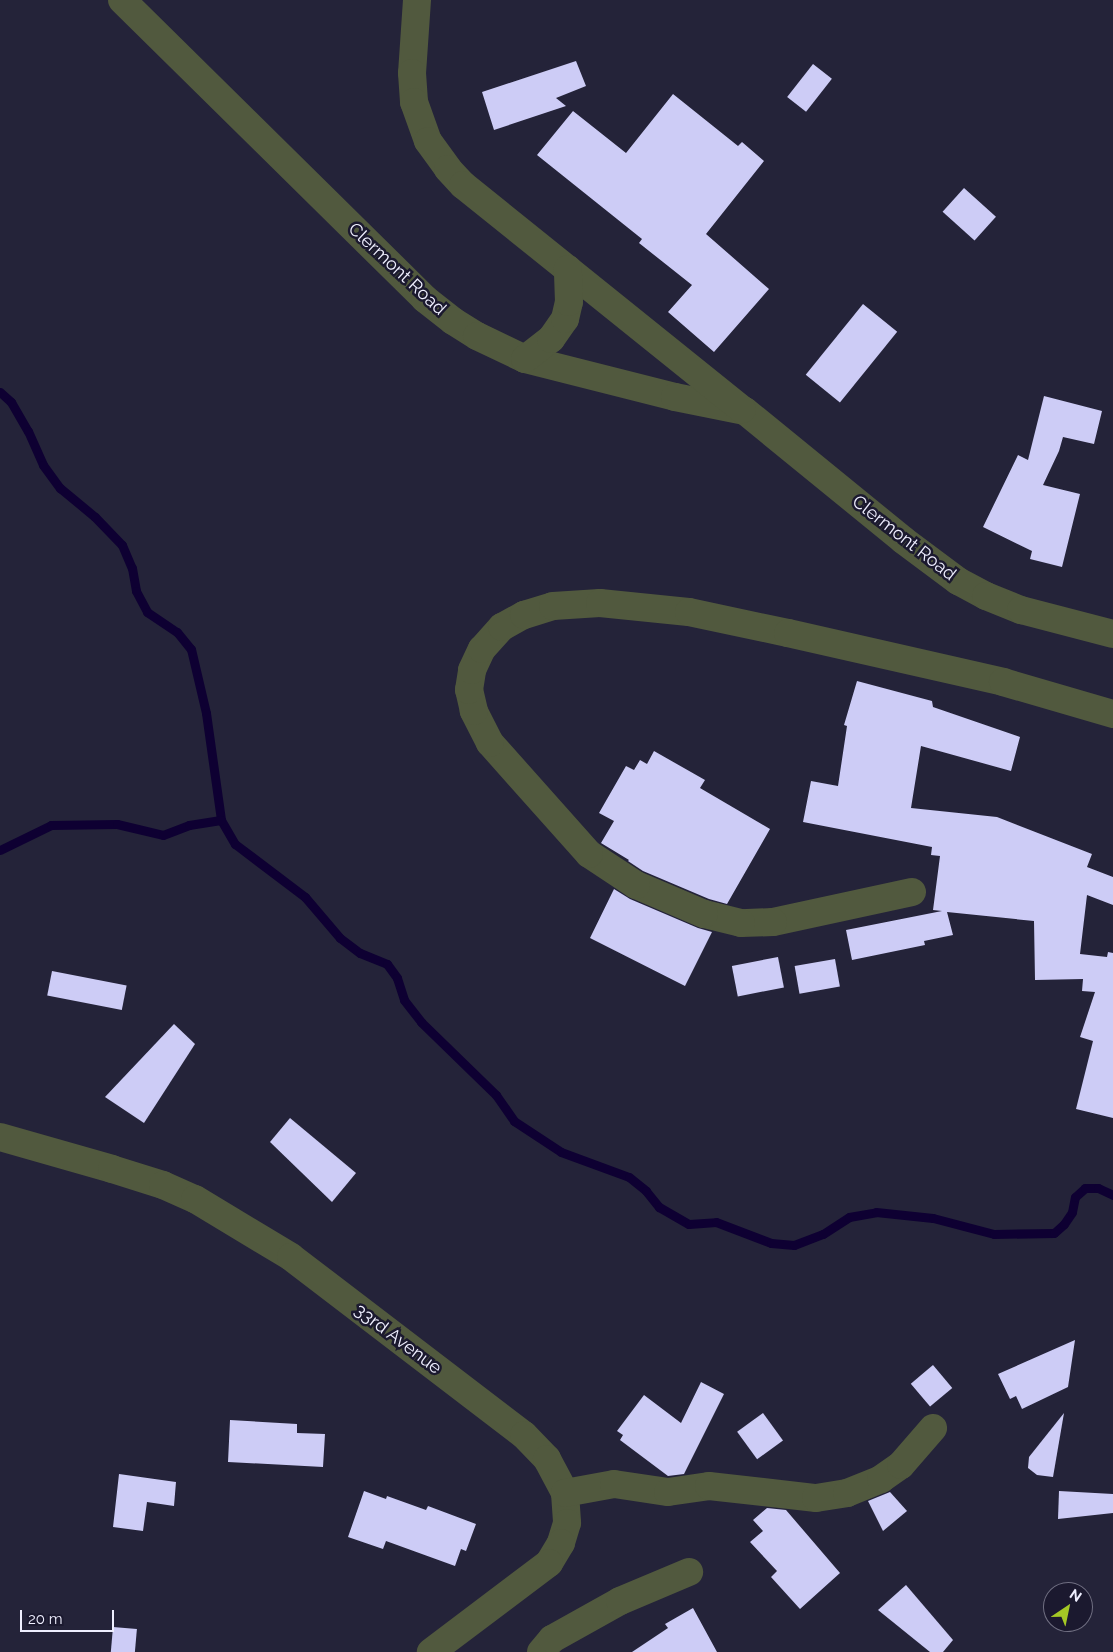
<!DOCTYPE html>
<style>
body{margin:0}
#map{position:relative;width:1113px;height:1652px;overflow:hidden;background:#242339;font-family:Raleway,sans-serif}
div>[style]{position:absolute}
.stream>*{height:9px;margin:-4.5px;padding:0 4.5px;transform-origin:4.5px;border-radius:4.5px;background:#0e0032}
.building>*{inset:0;background:#cdccf6;transform-origin:0 0}
.minor>*{height:28px;margin:-14px;padding:0 14px;transform-origin:14px;border-radius:14px;background:#51593e}
span{translate:-50% -50%;white-space:nowrap;text-align:center;line-height:1.15;-webkit-text-stroke:5px #1b192f;paint-order:stroke}
.street-label{font-size:18px;color:#efefff}
.north{position:absolute;left:1043px;top:1582px;width:50px;height:50px;box-sizing:border-box;background:#1b192f;border:1px solid #706f82;border-radius:50%;rotate:34deg;font-size:14px;font-weight:700;line-height:20px;text-align:center;color:#efefff}
.north::after{content:'';display:block;margin:auto;width:18px;height:22px;background:#a4c825;clip-path:polygon(50% 0,100% 100%,50% 72%,0 100%)}
.scale{position:absolute;left:20px;top:1610px;width:94px;height:22px;box-sizing:border-box;border:2px solid #efefff;border-top:0;padding-left:6px;font-size:15px;line-height:18px;white-space:nowrap;color:#efefff;-webkit-text-stroke:4px #1b192f;paint-order:stroke}
</style>
<div id="map">
<div class="stream">
<div style="left:0;top:392px;width:15px;rotate:42deg"></div>
<div style="left:11px;top:402px;width:34px;rotate:60deg"></div>
<div style="left:28px;top:431px;width:37px;rotate:66deg"></div>
<div style="left:43px;top:465px;width:29px;rotate:54deg"></div>
<div style="left:60px;top:488px;width:45px;rotate:39.6deg"></div>
<div style="left:95px;top:517px;width:39px;rotate:46deg"></div>
<div style="left:122px;top:545px;width:25px;rotate:67deg"></div>
<div style="left:132px;top:568px;width:23px;rotate:80deg"></div>
<div style="left:136px;top:591px;width:24px;rotate:62deg"></div>
<div style="left:147px;top:612px;width:36px;rotate:34deg"></div>
<div style="left:177px;top:632px;width:22px;rotate:51deg"></div>
<div style="left:191px;top:649px;width:66px;rotate:76.8deg"></div>
<div style="left:206px;top:713px;width:108px;rotate:82deg"></div>
<div style="left:221px;top:820px;width:28px;rotate:60deg"></div>
<div style="left:235px;top:844px;width:88px;rotate:37.1deg"></div>
<div style="left:305px;top:897px;width:54px;rotate:49.5deg"></div>
<div style="left:340px;top:938px;width:25px;rotate:37deg"></div>
<div style="left:360px;top:953px;width:29px;rotate:22deg"></div>
<div style="left:387px;top:964px;width:17px;rotate:54deg"></div>
<div style="left:397px;top:978px;width:23px;rotate:72deg"></div>
<div style="left:404px;top:1000px;width:28px;rotate:52deg"></div>
<div style="left:421px;top:1022px;width:105px;rotate:44.2deg"></div>
<div style="left:496px;top:1095px;width:32px;rotate:55deg"></div>
<div style="left:514px;top:1121px;width:56px;rotate:33.4deg"></div>
<div style="left:561px;top:1152px;width:72px;rotate:20.2deg"></div>
<div style="left:629px;top:1177px;width:22px;rotate:39deg"></div>
<div style="left:646px;top:1191px;width:21px;rotate:51deg"></div>
<div style="left:659px;top:1207px;width:34px;rotate:30deg"></div>
<div style="left:689px;top:1224px;width:27px;rotate:-4deg"></div>
<div style="left:716px;top:1222px;width:59px;rotate:20.9deg"></div>
<div style="left:771px;top:1243px;width:23px;rotate:5deg"></div>
<div style="left:794px;top:1245px;width:31px;rotate:-21deg"></div>
<div style="left:823px;top:1234px;width:31px;rotate:-33deg"></div>
<div style="left:849px;top:1217px;width:27px;rotate:-10deg"></div>
<div style="left:876px;top:1212px;width:57px;rotate:6deg"></div>
<div style="left:933px;top:1218px;width:63px;rotate:14.7deg"></div>
<div style="left:994px;top:1234px;width:60px;rotate:-1deg"></div>
<div style="left:1054px;top:1233px;width:13px;rotate:-42deg"></div>
<div style="left:1064px;top:1224px;width:14px;rotate:-56deg"></div>
<div style="left:1072px;top:1212px;width:15px;rotate:-79deg"></div>
<div style="left:1075px;top:1197px;width:13px;rotate:-42deg"></div>
<div style="left:1085px;top:1188px;width:13px"></div>
<div style="left:1098px;top:1188px;width:17px;rotate:25deg"></div>
<div style="left:0;top:850px;width:57px;rotate:-26.1deg"></div>
<div style="left:51px;top:825px;width:66px;rotate:-0.9deg"></div>
<div style="left:117px;top:824px;width:47px;rotate:13.4deg"></div>
<div style="left:163px;top:835px;width:28px;rotate:-21deg"></div>
<div style="left:189px;top:825px;width:32px;rotate:-9deg"></div>
</div>
<div class="building">
<div style="clip-path:polygon(576px 61px,586px 86px,556px 98px,566px 106px,494px 130px,482px 92px)"></div>
<div style="left:813px;top:64px;width:24px;height:42px;rotate:38deg"></div>
<div style="clip-path:polygon(673px 94px,738px 146px,742px 142px,764px 161px,706px 234px,769px 289px,714px 352px,668px 312px,692px 285px,639px 243px,642px 239px,537px 155px,573px 111px,626px 153px)"></div>
<div style="left:964px;top:188px;width:43px;height:32px;rotate:42deg"></div>
<div style="left:863px;top:304px;width:44px;height:91px;rotate:39deg"></div>
<div style="clip-path:polygon(1044px 396px,1102px 411px,1094px 444px,1063px 437px,1059px 451px,1043px 485px,1080px 494px,1062px 567px,1030px 559px,1032px 551px,983px 527px,1018px 455px,1028px 460px)"></div>
<div style="clip-path:polygon(857px 681px,932px 701px,933px 707px,1020px 737px,1011px 771px,921px 746px,911px 808px,997px 817px,1092px 854px,1087px 867px,1113px 877px,1113px 905px,1087px 895px,1080px 954px,1107px 957px,1108px 952px,1113px 953px,1113px 1118px,1076px 1109px,1093px 1041px,1080px 1037px,1095px 992px,1082px 991px,1083px 979px,1035px 980px,1034px 921px,947px 912px,953px 935px,924px 941px,925px 945px,852px 960px,846px 930px,942px 911px,933px 910px,940px 856px,931px 855px,932px 847px,803px 822px,811px 781px,838px 786px,847px 726px,844px 725px)"></div>
<div style="clip-path:polygon(654px 751px,705px 780px,700px 788px,770px 829px,727px 904px,709px 899px,643px 871px,628px 861px,629px 860px,601px 843px,614px 821px,599px 813px,626px 766px,634px 770px,640px 760px,647px 764px)"></div>
<div style="clip-path:polygon(614px 889px,630px 899px,698px 928px,712px 932px,685px 986px,590px 938px)"></div>
<div style="left:778px;top:957px;width:31px;height:47px;rotate:79deg"></div>
<div style="left:835px;top:959px;width:28px;height:41px;rotate:80deg"></div>
<div style="left:52px;top:971px;width:76px;height:25px;rotate:11deg"></div>
<div style="clip-path:polygon(174px 1024px,195px 1044px,144px 1123px,105px 1097px)"></div>
<div style="clip-path:polygon(290px 1118px,356px 1173px,332px 1202px,270px 1142px)"></div>
<div style="clip-path:polygon(1075px 1340px,1068px 1387px,1022px 1409px,1016px 1396px,1010px 1399px,998px 1374px)"></div>
<div style="left:933px;top:1365px;width:30px;height:29px;rotate:50deg"></div>
<div style="clip-path:polygon(701px 1382px,724px 1394px,684px 1474px,668px 1476px,620px 1440px,623px 1435px,617px 1431px,644px 1395px,681px 1423px)"></div>
<div style="left:763px;top:1413px;width:34px;height:32px;rotate:54deg"></div>
<div style="clip-path:polygon(1064px 1413px,1053px 1477px,1037px 1475px,1028px 1468px,1029px 1457px)"></div>
<div style="clip-path:polygon(230px 1420px,297px 1424px,297px 1433px,325px 1434px,323px 1467px,228px 1462px)"></div>
<div style="clip-path:polygon(119px 1474px,176px 1482px,174px 1506px,147px 1502px,143px 1531px,113px 1527px)"></div>
<div style="clip-path:polygon(364px 1491px,386px 1499px,387px 1496px,426px 1510px,428px 1506px,476px 1524px,466px 1551px,461px 1549px,455px 1566px,386px 1541px,383px 1549px,348px 1537px)"></div>
<div style="clip-path:polygon(1059px 1491px,1113px 1494px,1113px 1513px,1058px 1519px)"></div>
<div style="clip-path:polygon(890px 1492px,907px 1511px,883px 1531px,868px 1501px)"></div>
<div style="clip-path:polygon(767px 1508px,786px 1510px,840px 1573px,800px 1609px,771px 1577px,777px 1571px,750px 1542px,763px 1531px,753px 1520px)"></div>
<div style="clip-path:polygon(906px 1585px,953px 1640px,943px 1652px,930px 1652px,878px 1610px)"></div>
<div style="clip-path:polygon(693px 1608px,717px 1652px,632px 1652px,668px 1628px,665px 1624px)"></div>
<div style="left:113px;top:1627px;width:24px;height:25px;rotate:5deg"></div>
</div>
<div class="minor">
<div style="left:122px;top:0;width:426px;rotate:44.6deg"></div>
<div style="left:425px;top:299px;width:36px;rotate:38deg"></div>
<div style="left:453px;top:321px;width:28px;rotate:32deg"></div>
<div style="left:477px;top:336px;width:53px;rotate:25.6deg"></div>
<div style="left:525px;top:359px;width:155px;rotate:14.2deg"></div>
<div style="left:675px;top:397px;width:71px;rotate:11.3deg"></div>
<div style="left:745px;top:411px;width:204px;rotate:39.2deg"></div>
<div style="left:903px;top:540px;width:69px;rotate:36.7deg"></div>
<div style="left:958px;top:581px;width:32px;rotate:28deg"></div>
<div style="left:986px;top:596px;width:38px;rotate:22deg"></div>
<div style="left:1021px;top:610px;width:95px;rotate:14.6deg"></div>
<div style="left:417px;top:0;width:73px;rotate:93.9deg"></div>
<div style="left:412px;top:73px;width:29px;rotate:86deg"></div>
<div style="left:414px;top:102px;width:41px;rotate:70.3deg"></div>
<div style="left:428px;top:141px;width:34px;rotate:54deg"></div>
<div style="left:448px;top:169px;width:22px;rotate:47deg"></div>
<div style="left:463px;top:185px;width:358px;rotate:38.8deg"></div>
<div style="left:525px;top:359px;width:33px;rotate:-38deg"></div>
<div style="left:551px;top:339px;width:24px;rotate:-55deg"></div>
<div style="left:565px;top:319px;width:17px;rotate:-77deg"></div>
<div style="left:569px;top:302px;width:33px;rotate:-92deg"></div>
<div style="left:912px;top:892px;width:142px;rotate:167.8deg"></div>
<div style="left:773px;top:922px;width:32px;rotate:178deg"></div>
<div style="left:741px;top:923px;width:38px;rotate:-166deg"></div>
<div style="left:704px;top:914px;width:74px;rotate:-156.9deg"></div>
<div style="left:636px;top:885px;width:56px;rotate:-146.6deg"></div>
<div style="left:589px;top:854px;width:149px;rotate:-131.7deg"></div>
<div style="left:490px;top:743px;width:36px;rotate:-117deg"></div>
<div style="left:474px;top:711px;width:22px;rotate:-103deg"></div>
<div style="left:469px;top:690px;width:20px;rotate:-81deg"></div>
<div style="left:472px;top:670px;width:23px;rotate:-65deg"></div>
<div style="left:482px;top:649px;width:30px;rotate:-48deg"></div>
<div style="left:502px;top:627px;width:25px;rotate:-29deg"></div>
<div style="left:524px;top:615px;width:30px;rotate:-17deg"></div>
<div style="left:553px;top:606px;width:47px;rotate:-3.7deg"></div>
<div style="left:600px;top:603px;width:89px;rotate:5.8deg"></div>
<div style="left:689px;top:612px;width:101px;rotate:12deg"></div>
<div style="left:788px;top:633px;width:221px;rotate:12.8deg"></div>
<div style="left:1003px;top:682px;width:115px;rotate:16.2deg"></div>
<div style="left:0;top:1137px;width:116px;rotate:15.9deg"></div>
<div style="left:112px;top:1169px;width:53px;rotate:17.4deg"></div>
<div style="left:163px;top:1185px;width:35px;rotate:24deg"></div>
<div style="left:195px;top:1199px;width:112px;rotate:31.1deg"></div>
<div style="left:291px;top:1257px;width:293px;rotate:37.4deg"></div>
<div style="left:524px;top:1435px;width:33px;rotate:46deg"></div>
<div style="left:547px;top:1459px;width:38px;rotate:62deg"></div>
<div style="left:565px;top:1493px;width:30px;rotate:86deg"></div>
<div style="left:567px;top:1523px;width:21px;rotate:107deg"></div>
<div style="left:561px;top:1543px;width:23px;rotate:121deg"></div>
<div style="left:549px;top:1563px;width:148px;rotate:143deg"></div>
<div style="left:565px;top:1493px;width:50px;rotate:-10.4deg"></div>
<div style="left:614px;top:1484px;width:55px;rotate:8.4deg"></div>
<div style="left:668px;top:1492px;width:41px;rotate:-8.3deg"></div>
<div style="left:709px;top:1486px;width:108px;rotate:6.4deg"></div>
<div style="left:816px;top:1498px;width:31px;rotate:-9deg"></div>
<div style="left:847px;top:1493px;width:37px;rotate:-22deg"></div>
<div style="left:881px;top:1479px;width:24px;rotate:-35deg"></div>
<div style="left:901px;top:1465px;width:49px;rotate:-49.1deg"></div>
<div style="left:541px;top:1652px;width:17px;rotate:-50deg"></div>
<div style="left:552px;top:1639px;width:78px;rotate:-29.2deg"></div>
<div style="left:620px;top:1601px;width:75px;rotate:-22.8deg"></div>
</div>
<div class="street-label">
<span style="left:397px;top:269px;rotate:43deg">Clermont Road</span>
<span style="left:904px;top:538px;rotate:38deg">Clermont Road</span>
<span style="left:398px;top:1339px;rotate:37deg">33rd Avenue</span>
</div>
<div class="north">N</div>
<div class="scale">20 m</div>
</div>
